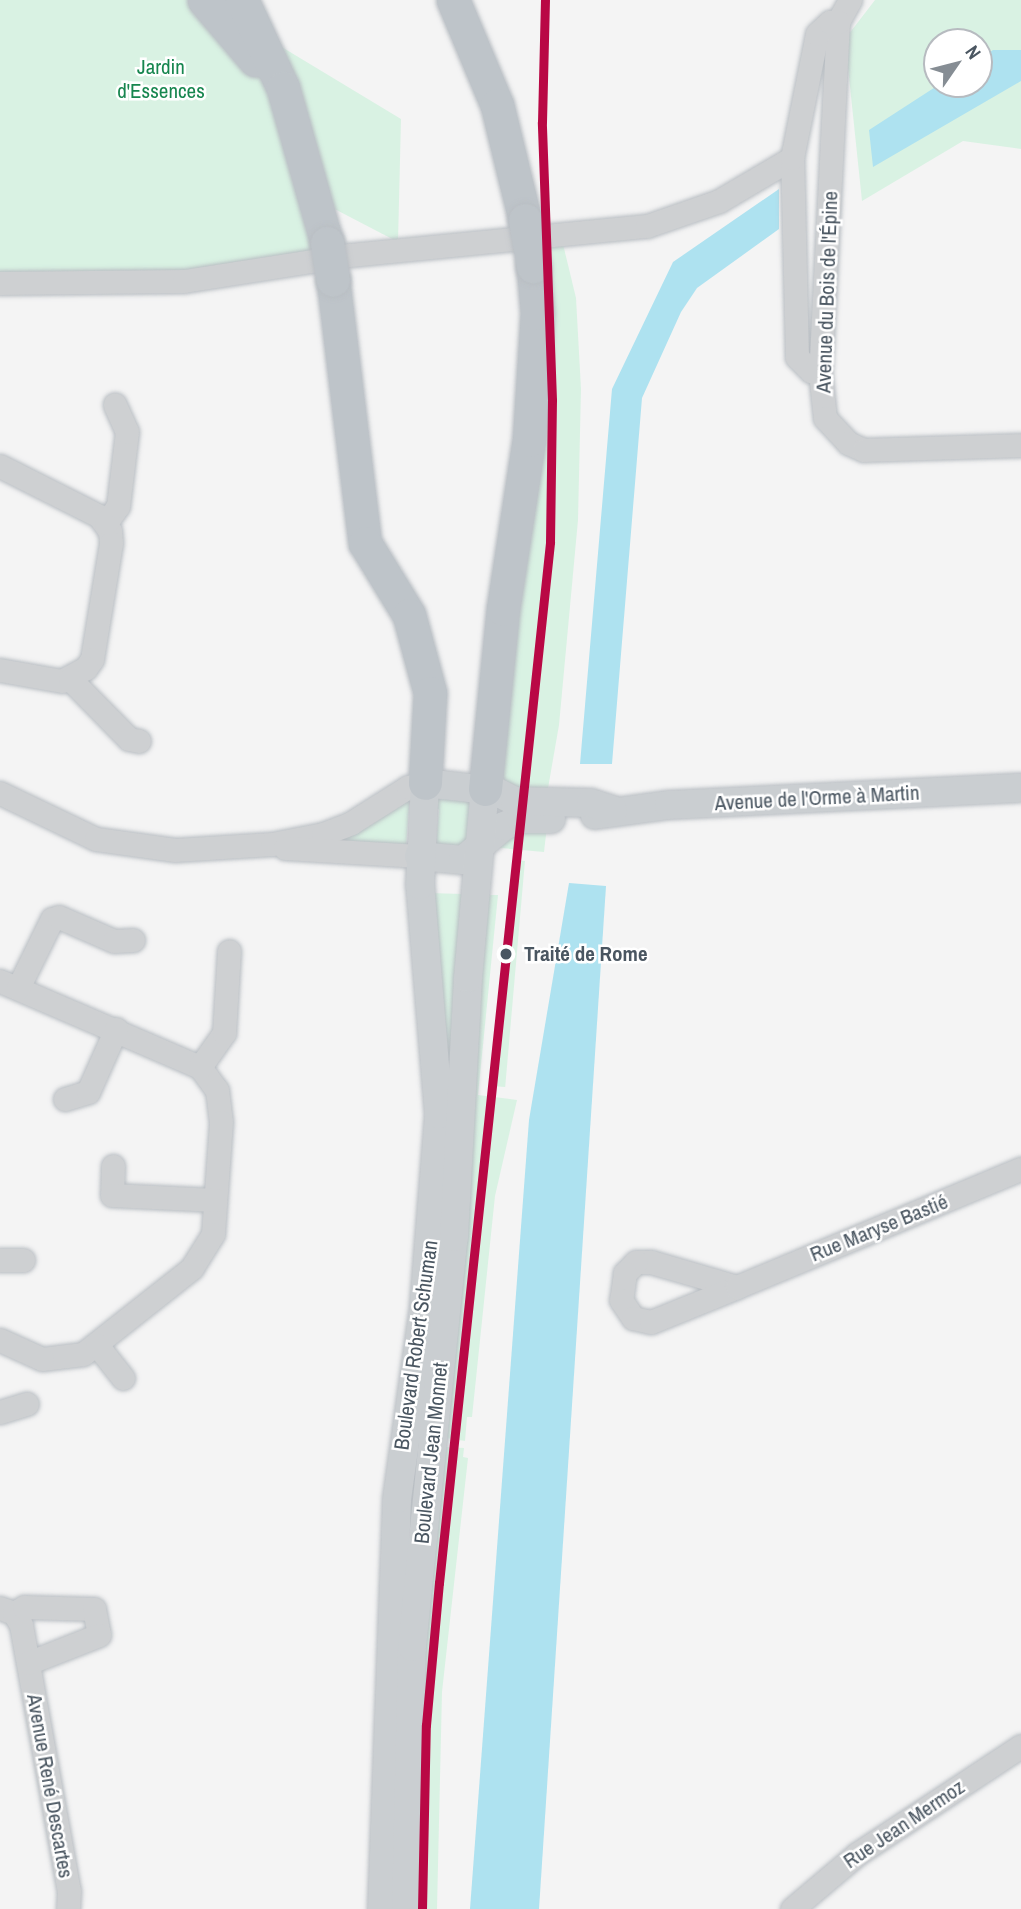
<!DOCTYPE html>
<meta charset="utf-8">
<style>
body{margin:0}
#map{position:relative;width:1021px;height:1909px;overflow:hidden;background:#f4f4f4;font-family:"Archivo Narrow",sans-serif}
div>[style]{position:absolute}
.green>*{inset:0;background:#d9f2e3;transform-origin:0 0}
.water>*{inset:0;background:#aee2f0}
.roads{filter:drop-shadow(0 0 2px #b9bec3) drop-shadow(0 0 2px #b9bec3)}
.minor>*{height:23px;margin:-11.5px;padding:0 11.5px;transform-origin:11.5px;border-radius:11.5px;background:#ced0d2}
.major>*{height:28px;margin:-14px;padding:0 14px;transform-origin:14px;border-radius:14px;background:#caced1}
.highway>*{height:33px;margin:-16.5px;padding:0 16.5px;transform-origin:16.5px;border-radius:16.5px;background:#bec4c9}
.bridges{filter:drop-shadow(0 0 2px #b9bec3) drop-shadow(0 0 2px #b9bec3)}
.highway-bridge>*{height:33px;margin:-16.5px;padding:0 16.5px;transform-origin:16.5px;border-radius:16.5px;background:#bec4c9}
.tram-1>*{height:9px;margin:-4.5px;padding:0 4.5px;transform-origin:4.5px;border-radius:4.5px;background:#b90845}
.dots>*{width:19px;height:19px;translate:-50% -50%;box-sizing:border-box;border:4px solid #fff;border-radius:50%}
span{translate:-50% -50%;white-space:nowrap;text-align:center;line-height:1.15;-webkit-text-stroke:5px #fff;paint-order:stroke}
.park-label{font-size:21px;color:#17864f}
.street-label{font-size:21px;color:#4a5661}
.stop-label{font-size:21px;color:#4a5661;font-weight:700}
.left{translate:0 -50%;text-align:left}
.north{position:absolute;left:923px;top:28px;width:70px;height:70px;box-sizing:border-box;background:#fff;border:2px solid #b7bbc0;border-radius:50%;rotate:55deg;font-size:19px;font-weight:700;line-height:28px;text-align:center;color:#4a5661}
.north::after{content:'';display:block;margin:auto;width:24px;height:32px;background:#868d94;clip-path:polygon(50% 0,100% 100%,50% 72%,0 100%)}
</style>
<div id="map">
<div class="green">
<div style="clip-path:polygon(0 0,204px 0,401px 119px,398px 242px,300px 191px,316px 260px,0 287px)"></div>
<div style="clip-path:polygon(evenodd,875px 0,1021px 0,1021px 149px,963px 141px,862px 201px,845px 39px,875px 0,937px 42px,979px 42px,979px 84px,937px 84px,937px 42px)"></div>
<div style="clip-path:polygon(563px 244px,576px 298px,581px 389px,578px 520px,559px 725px,547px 794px,501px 784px,538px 248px)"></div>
<div style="clip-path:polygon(410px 795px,406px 847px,334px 845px,352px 832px)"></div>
<div style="clip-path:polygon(438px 797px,470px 800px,469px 840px,463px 848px,436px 846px,439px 809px,433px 809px)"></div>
<div style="clip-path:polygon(547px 826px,544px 852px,490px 847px,509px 831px)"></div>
<div style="left:514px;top:860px;width:11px;height:227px;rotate:5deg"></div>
<div style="clip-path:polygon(428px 893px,463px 894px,432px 1305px)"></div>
<div style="clip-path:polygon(486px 895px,498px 895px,478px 1095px,517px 1100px,495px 1196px,472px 1417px,467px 1417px,465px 1441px,446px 1438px)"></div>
<div style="clip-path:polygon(446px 1447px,464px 1448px,463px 1457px,468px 1458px,442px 1692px,437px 1909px,413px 1909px,417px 1716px)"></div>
</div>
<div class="water">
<div style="clip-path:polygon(993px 50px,1021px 50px,1021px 81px,873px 167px,869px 130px,940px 84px,979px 84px,979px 59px)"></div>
<div style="clip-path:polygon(779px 189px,779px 229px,697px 288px,681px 312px,642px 398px,612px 764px,580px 764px,612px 389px,673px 262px)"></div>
<div style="clip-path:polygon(569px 883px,606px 886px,539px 1909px,470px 1909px,529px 1120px)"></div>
</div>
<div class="roads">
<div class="minor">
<div style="left:850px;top:0;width:25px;rotate:119deg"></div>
<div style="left:838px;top:22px;width:350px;rotate:92.9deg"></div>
<div style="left:820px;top:372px;width:46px;rotate:83.8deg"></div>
<div style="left:825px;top:418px;width:34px;rotate:47deg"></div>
<div style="left:848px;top:443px;width:17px;rotate:24deg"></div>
<div style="left:864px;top:450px;width:157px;rotate:-1.8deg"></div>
<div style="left:0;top:283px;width:184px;rotate:-0.6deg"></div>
<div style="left:184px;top:281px;width:168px;rotate:-8.9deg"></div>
<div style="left:350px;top:255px;width:298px;rotate:-5.6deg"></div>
<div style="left:647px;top:226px;width:76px;rotate:-19.1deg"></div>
<div style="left:719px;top:201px;width:85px;rotate:-30.5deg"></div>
<div style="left:820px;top:372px;width:9px;rotate:-174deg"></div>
<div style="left:811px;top:371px;width:20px;rotate:-135deg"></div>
<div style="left:797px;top:357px;width:199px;rotate:-91.4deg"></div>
<div style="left:792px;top:158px;width:126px;rotate:-78.6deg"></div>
<div style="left:817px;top:34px;width:18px;rotate:-43deg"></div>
<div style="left:830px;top:22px;width:8px"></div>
<div style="left:0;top:466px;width:111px;rotate:26.8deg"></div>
<div style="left:99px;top:516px;width:19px;rotate:54deg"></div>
<div style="left:110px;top:531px;width:12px;rotate:85deg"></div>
<div style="left:111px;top:543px;width:118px;rotate:99.3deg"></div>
<div style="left:92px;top:659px;width:11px;rotate:124deg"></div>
<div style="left:86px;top:668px;width:27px;rotate:152deg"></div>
<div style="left:62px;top:681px;width:63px;rotate:-169.9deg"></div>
<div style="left:106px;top:523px;width:21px;rotate:-55deg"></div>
<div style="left:118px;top:506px;width:75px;rotate:-83.1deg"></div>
<div style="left:127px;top:432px;width:30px;rotate:-114deg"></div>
<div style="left:70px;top:679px;width:84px;rotate:45.5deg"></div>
<div style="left:129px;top:739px;width:10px;rotate:11deg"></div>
<div style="left:0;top:793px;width:106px;rotate:25.6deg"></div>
<div style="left:96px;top:839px;width:80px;rotate:7.9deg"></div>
<div style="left:175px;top:850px;width:97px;rotate:-3.5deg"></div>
<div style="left:272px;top:844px;width:52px;rotate:-11.1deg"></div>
<div style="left:323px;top:834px;width:30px;rotate:-21deg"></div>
<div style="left:351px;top:823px;width:67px;rotate:-32.3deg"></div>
<div style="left:408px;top:787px;width:17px;rotate:-13deg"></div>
<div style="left:285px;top:848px;width:134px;rotate:3.4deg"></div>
<div style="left:0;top:981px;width:218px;rotate:23.3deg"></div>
<div style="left:200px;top:1067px;width:29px;rotate:54deg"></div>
<div style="left:217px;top:1090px;width:32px;rotate:83deg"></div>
<div style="left:221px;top:1122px;width:112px;rotate:94.1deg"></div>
<div style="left:213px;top:1234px;width:40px;rotate:122deg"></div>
<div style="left:192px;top:1268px;width:139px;rotate:141.7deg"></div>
<div style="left:83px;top:1354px;width:41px;rotate:173deg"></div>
<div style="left:42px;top:1359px;width:46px;rotate:-155.7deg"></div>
<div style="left:18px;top:988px;width:77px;rotate:-63.8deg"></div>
<div style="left:52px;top:919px;width:7px;rotate:-16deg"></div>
<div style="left:59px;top:917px;width:60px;rotate:23.6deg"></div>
<div style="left:114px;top:941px;width:19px;rotate:-3deg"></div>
<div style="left:200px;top:1067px;width:42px;rotate:-54.8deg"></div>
<div style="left:224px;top:1033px;width:82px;rotate:-86.5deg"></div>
<div style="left:65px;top:1099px;width:24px;rotate:-17deg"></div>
<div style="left:88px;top:1092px;width:69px;rotate:-66deg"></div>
<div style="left:113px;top:1166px;width:29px;rotate:92deg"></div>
<div style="left:112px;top:1195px;width:103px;rotate:2.8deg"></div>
<div style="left:0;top:1260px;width:23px"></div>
<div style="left:737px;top:1287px;width:90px;rotate:-163.8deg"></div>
<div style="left:651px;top:1262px;width:15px;rotate:180deg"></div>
<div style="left:636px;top:1262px;width:16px;rotate:135deg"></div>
<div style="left:625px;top:1273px;width:27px;rotate:98deg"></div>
<div style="left:621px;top:1300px;width:22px;rotate:56deg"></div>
<div style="left:633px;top:1318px;width:18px;rotate:13deg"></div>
<div style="left:651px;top:1322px;width:93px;rotate:-22.1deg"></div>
<div style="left:737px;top:1287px;width:308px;rotate:-22.6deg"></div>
<div style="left:97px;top:1345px;width:42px;rotate:51.8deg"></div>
<div style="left:0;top:1412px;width:28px;rotate:-17deg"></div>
<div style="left:0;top:1608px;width:15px;rotate:20deg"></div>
<div style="left:14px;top:1613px;width:14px;rotate:60deg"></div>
<div style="left:21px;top:1625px;width:270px;rotate:79.8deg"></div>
<div style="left:69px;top:1891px;width:18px;rotate:93deg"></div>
<div style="left:14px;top:1613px;width:12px;rotate:-31deg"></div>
<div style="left:24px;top:1607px;width:70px;rotate:1.6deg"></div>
<div style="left:94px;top:1609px;width:26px;rotate:79deg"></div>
<div style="left:99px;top:1635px;width:76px;rotate:158.5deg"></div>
<div style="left:792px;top:1909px;width:85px;rotate:-40.2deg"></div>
<div style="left:857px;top:1854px;width:196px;rotate:-33.4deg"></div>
</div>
<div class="major">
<div style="left:595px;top:815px;width:75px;rotate:-7.7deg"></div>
<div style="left:669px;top:805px;width:352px;rotate:-2.8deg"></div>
<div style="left:419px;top:856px;width:44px;rotate:5.2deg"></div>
<div style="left:463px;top:860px;width:53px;rotate:-39.7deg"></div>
<div style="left:504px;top:826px;width:18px;rotate:-22deg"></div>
<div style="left:521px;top:819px;width:30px"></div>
<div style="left:382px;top:1909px;width:410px;rotate:-87.9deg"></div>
<div style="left:397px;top:1499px;width:195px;rotate:-82deg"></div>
<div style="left:424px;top:1306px;width:193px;rotate:-85.5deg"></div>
<div style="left:439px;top:1114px;width:230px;rotate:-94.7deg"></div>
<div style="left:420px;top:885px;width:102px;rotate:-87.2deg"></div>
<div style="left:425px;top:783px;width:70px;rotate:6.5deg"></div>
<div style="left:495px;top:791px;width:22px;rotate:27deg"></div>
<div style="left:515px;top:801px;width:76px;rotate:1.5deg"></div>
<div style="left:591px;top:803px;width:23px;rotate:18deg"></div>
<div style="left:406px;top:1909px;width:262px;rotate:-88.7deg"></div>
<div style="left:412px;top:1647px;width:412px;rotate:-84.2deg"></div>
<div style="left:454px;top:1237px;width:259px;rotate:-86.9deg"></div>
<div style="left:468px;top:978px;width:190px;rotate:-84.9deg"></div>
</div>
<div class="highway">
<div style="left:204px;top:0;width:79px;rotate:49.6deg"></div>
<div style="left:242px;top:0;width:97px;rotate:65deg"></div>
<div style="left:283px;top:88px;width:161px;rotate:74.2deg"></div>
<div style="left:453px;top:0;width:114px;rotate:67.3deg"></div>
<div style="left:497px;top:105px;width:118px;rotate:76.3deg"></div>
<div style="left:333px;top:280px;width:265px;rotate:83.1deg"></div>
<div style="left:365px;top:543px;width:84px;rotate:58.6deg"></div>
<div style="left:409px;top:615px;width:81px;rotate:74.9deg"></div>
<div style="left:430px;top:693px;width:90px;rotate:93.2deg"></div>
<div style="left:485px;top:789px;width:181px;rotate:-84.3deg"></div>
<div style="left:503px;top:609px;width:171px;rotate:-81.3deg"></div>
<div style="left:529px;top:440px;width:127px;rotate:-86.4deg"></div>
<div style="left:537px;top:313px;width:47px;rotate:-94.9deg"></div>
</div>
</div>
<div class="bridges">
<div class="highway-bridge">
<div style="left:525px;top:220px;width:47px;rotate:80.1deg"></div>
<div style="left:327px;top:243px;width:37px;rotate:81deg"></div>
</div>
</div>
<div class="tram-1">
<div style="left:422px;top:1909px;width:184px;rotate:-88.8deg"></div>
<div style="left:426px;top:1725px;width:143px;rotate:-84.8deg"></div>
<div style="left:439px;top:1583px;width:1047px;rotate:-83.91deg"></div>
<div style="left:550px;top:542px;width:142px;rotate:-89.2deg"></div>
<div style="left:552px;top:400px;width:278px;rotate:-92.1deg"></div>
<div style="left:542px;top:122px;width:122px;rotate:-88.6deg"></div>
</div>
<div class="dots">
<div style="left:506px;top:954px;background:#4a5661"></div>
</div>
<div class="park-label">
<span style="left:161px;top:79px">Jardin<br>d'Essences</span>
</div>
<div class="street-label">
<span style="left:827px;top:292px;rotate:-88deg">Avenue du Bois de l'Épine</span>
<span style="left:817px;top:798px;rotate:-3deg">Avenue de l'Orme à Martin</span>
<span style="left:879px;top:1228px;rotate:-22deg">Rue Maryse Bastié</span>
<span style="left:416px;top:1345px;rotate:-82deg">Boulevard Robert Schuman</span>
<span style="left:431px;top:1453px;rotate:-84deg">Boulevard Jean Monnet</span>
<span style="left:50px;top:1786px;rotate:80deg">Avenue René Descartes</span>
<span style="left:904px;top:1824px;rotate:-34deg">Rue Jean Mermoz</span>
</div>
<div class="stop-label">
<span class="left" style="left:524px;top:954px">Traité de Rome</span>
</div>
<div class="north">N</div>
</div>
